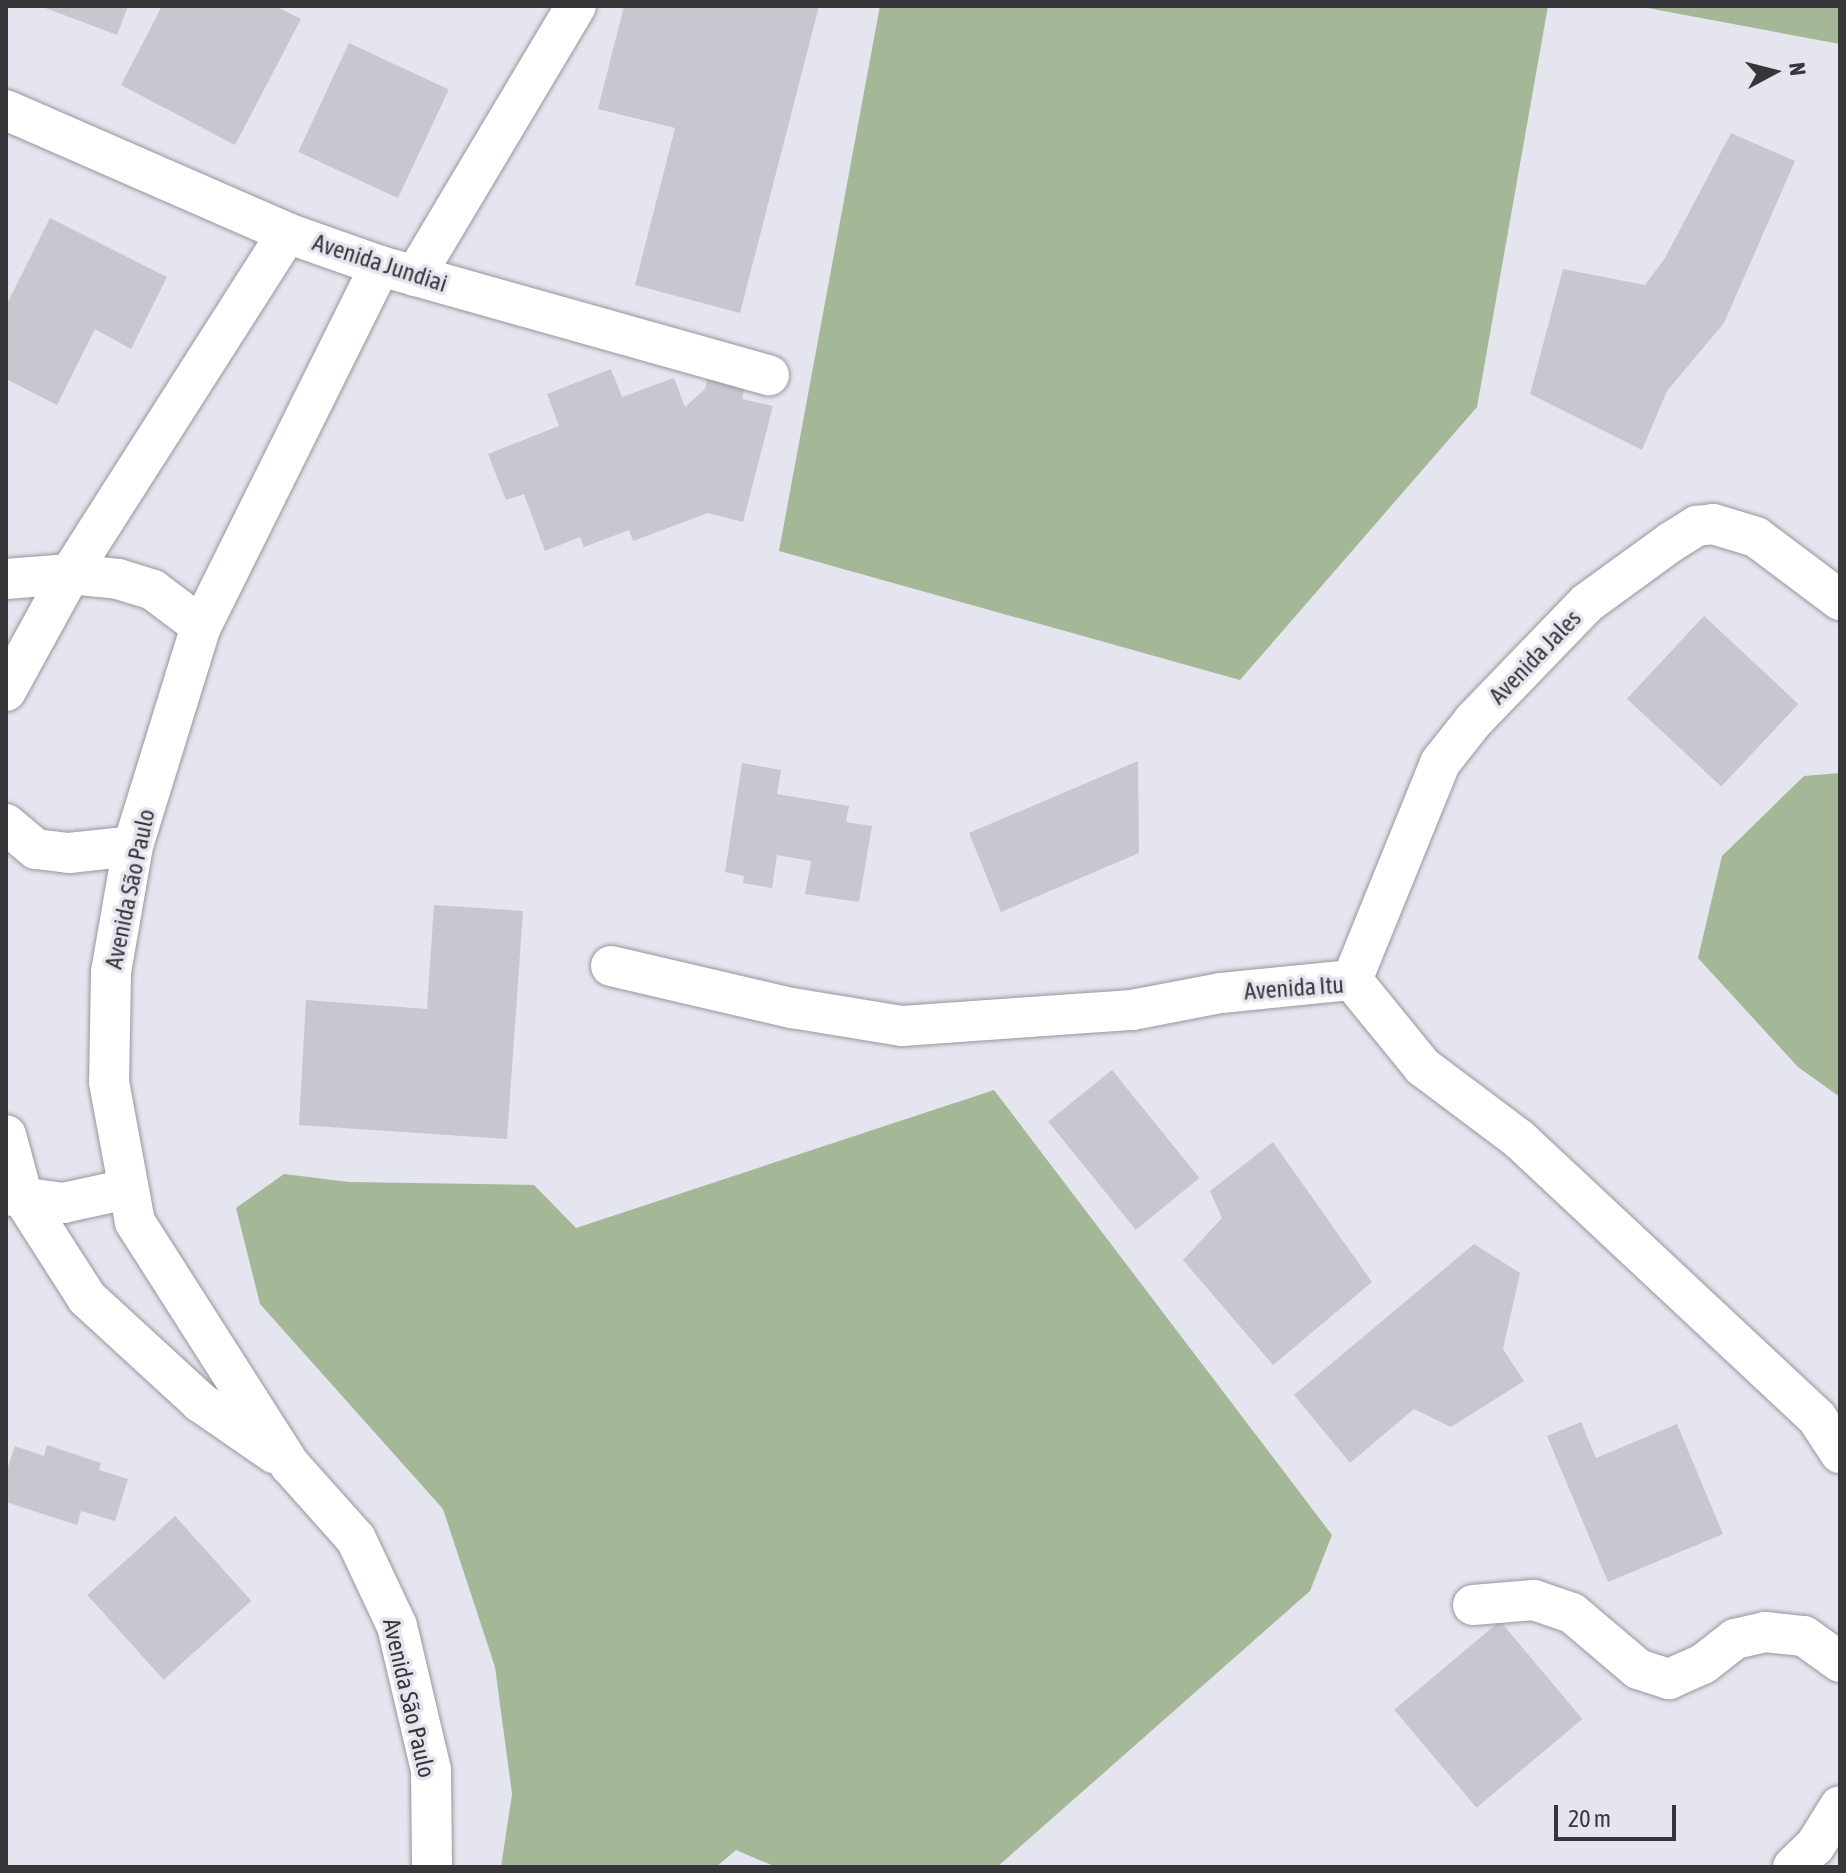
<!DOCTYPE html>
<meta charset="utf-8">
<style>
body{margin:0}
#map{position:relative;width:1846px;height:1873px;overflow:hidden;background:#e4e5ee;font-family:"Asap Condensed",sans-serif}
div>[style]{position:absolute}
.forest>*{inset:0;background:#a4b797}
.building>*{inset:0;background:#c6c7cf;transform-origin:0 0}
.roads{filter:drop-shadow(0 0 2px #96969f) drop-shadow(0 0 2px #96969f)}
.minor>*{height:40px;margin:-20px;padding:0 20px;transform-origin:20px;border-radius:20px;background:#fff}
span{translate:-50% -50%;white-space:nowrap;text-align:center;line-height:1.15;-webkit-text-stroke:7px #e4e5ee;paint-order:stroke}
.street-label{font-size:24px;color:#37373b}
.frame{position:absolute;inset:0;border:8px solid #37373b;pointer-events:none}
.north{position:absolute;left:1734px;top:32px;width:80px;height:80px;-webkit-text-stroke:6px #e4e5ee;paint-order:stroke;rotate:83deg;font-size:22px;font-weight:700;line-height:32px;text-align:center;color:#37373b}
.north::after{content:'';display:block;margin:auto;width:28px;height:36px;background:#37373b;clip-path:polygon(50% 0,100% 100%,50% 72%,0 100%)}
.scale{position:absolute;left:1554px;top:1805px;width:122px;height:36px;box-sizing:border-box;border:4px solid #37373b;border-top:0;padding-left:10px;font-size:24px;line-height:28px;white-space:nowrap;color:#37373b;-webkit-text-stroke:6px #e4e5ee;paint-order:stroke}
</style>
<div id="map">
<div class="forest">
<div style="clip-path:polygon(880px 6px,1548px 6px,1477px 407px,1240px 680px,779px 551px)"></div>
<div style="clip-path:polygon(1637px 6px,1840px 6px,1840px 44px)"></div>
<div style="clip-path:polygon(1840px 773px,1840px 1097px,1798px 1067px,1698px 958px,1722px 856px,1804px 776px)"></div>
<div style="clip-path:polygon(994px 1090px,1332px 1535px,1310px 1591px,997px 1867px,776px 1867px,736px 1850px,716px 1867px,501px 1867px,512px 1794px,495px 1667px,443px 1509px,260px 1304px,236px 1208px,284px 1174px,349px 1182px,534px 1185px,576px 1228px)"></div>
</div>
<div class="building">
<div style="clip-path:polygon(40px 6px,128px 6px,117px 35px)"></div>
<div style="clip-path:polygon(162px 6px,275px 6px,301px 19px,235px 145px,121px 85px)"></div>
<div style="clip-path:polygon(624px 6px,819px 6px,740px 313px,635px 285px,675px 128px,598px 109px)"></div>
<div style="left:349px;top:43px;width:110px;height:120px;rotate:25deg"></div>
<div style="clip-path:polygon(1731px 133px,1795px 161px,1724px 323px,1667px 391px,1642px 450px,1530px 394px,1563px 269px,1645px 285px,1665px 258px)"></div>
<div style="clip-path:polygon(50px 218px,167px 277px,131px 349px,95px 329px,57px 405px,6px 379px,6px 306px)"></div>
<div style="clip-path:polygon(611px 369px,622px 397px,674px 378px,685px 407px,705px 389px,708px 377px,745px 386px,742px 399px,773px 406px,743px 522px,708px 513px,633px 541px,629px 530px,584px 547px,580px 537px,545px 551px,524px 494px,506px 500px,488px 454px,559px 426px,547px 394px)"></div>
<div style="left:1704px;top:616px;width:129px;height:113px;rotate:43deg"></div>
<div style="clip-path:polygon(1138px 761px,1139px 853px,1001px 912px,969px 833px)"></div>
<div style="clip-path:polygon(742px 763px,781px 770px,777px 794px,849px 806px,846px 822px,872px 826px,859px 902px,805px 894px,811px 861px,777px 855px,772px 888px,743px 883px,744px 876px,725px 872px)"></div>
<div style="clip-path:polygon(434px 905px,523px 911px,507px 1139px,299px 1125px,306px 1000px,427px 1009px)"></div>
<div style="left:1112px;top:1070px;width:139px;height:82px;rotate:51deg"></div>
<div style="clip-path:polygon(1273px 1142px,1372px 1282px,1273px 1365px,1183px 1260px,1222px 1218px,1210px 1191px)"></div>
<div style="clip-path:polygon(1474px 1244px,1520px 1273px,1503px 1349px,1524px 1381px,1451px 1427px,1414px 1409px,1350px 1463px,1294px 1395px)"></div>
<div style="clip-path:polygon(1581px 1422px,1596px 1458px,1677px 1424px,1723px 1534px,1608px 1582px,1547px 1436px)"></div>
<div style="clip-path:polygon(47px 1445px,101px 1463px,99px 1470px,128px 1479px,115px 1521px,81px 1511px,77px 1525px,6px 1502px,6px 1473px,15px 1446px,44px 1456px)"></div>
<div style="left:175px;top:1516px;width:114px;height:118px;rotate:48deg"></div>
<div style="left:1500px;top:1621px;width:128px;height:138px;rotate:50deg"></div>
</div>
<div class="roads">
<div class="minor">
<div style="left:6px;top:110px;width:307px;rotate:23.6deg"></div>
<div style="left:287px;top:233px;width:99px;rotate:19.5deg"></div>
<div style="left:380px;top:266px;width:404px;rotate:15.7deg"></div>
<div style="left:380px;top:266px;width:402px;rotate:116.4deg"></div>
<div style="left:201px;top:626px;width:230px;rotate:107.2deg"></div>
<div style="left:133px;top:846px;width:128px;rotate:99.9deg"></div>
<div style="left:111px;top:972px;width:110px;rotate:91deg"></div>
<div style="left:109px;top:1082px;width:142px;rotate:79.5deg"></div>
<div style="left:135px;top:1222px;width:288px;rotate:57.5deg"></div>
<div style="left:290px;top:1465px;width:99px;rotate:48.3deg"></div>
<div style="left:356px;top:1539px;width:96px;rotate:64.8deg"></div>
<div style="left:397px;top:1626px;width:148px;rotate:76.7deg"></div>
<div style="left:431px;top:1770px;width:97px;rotate:89.4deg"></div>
<div style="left:415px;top:276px;width:314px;rotate:-59.2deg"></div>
<div style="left:6px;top:579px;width:64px;rotate:-4.5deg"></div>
<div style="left:70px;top:574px;width:48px;rotate:5.9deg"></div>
<div style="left:118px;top:579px;width:37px;rotate:17deg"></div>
<div style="left:153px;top:590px;width:60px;rotate:36.9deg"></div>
<div style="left:6px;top:691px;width:133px;rotate:-61.3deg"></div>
<div style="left:70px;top:574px;width:404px;rotate:-57.5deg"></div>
<div style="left:6px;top:824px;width:39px;rotate:40deg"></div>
<div style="left:36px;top:849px;width:33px;rotate:7deg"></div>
<div style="left:69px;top:853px;width:64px;rotate:-6.2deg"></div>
<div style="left:611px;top:966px;width:186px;rotate:13.1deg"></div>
<div style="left:792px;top:1008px;width:111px;rotate:9.3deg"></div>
<div style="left:902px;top:1026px;width:231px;rotate:-4deg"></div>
<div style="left:1132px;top:1010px;width:91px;rotate:-10.8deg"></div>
<div style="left:1221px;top:993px;width:132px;rotate:-5.7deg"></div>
<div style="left:1352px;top:980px;width:112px;rotate:50.8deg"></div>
<div style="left:1423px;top:1067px;width:120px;rotate:36.9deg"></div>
<div style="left:1519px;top:1139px;width:408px;rotate:43.1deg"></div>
<div style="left:1817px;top:1418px;width:42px;rotate:56.7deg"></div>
<div style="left:1352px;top:980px;width:234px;rotate:-67.9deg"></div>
<div style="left:1440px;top:763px;width:55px;rotate:-51.7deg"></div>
<div style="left:1474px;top:720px;width:163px;rotate:-46deg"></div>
<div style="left:1587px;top:603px;width:104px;rotate:-36deg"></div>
<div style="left:1671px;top:542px;width:31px;rotate:-32deg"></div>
<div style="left:1697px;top:526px;width:16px;rotate:-7deg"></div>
<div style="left:1713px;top:524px;width:45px;rotate:16.8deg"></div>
<div style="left:1756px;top:537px;width:105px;rotate:36.9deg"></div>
<div style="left:6px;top:1135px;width:65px;rotate:74.9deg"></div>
<div style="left:23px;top:1198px;width:119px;rotate:57.4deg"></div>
<div style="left:87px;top:1298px;width:154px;rotate:42.6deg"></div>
<div style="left:200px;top:1402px;width:90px;rotate:34.6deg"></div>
<div style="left:6px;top:1195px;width:58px;rotate:8deg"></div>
<div style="left:63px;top:1203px;width:66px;rotate:-12.3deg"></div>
<div style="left:1473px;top:1605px;width:61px;rotate:-4.7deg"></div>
<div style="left:1534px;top:1600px;width:40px;rotate:18.9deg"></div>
<div style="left:1572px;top:1613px;width:87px;rotate:40.3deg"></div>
<div style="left:1638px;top:1669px;width:33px;rotate:18deg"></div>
<div style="left:1669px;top:1679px;width:37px;rotate:-24deg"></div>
<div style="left:1703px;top:1664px;width:41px;rotate:-38deg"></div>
<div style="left:1735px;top:1639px;width:31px;rotate:-13deg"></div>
<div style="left:1765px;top:1632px;width:39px;rotate:6deg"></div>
<div style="left:1804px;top:1636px;width:44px;rotate:35.8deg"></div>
<div style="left:1793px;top:1867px;width:30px;rotate:-44deg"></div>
<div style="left:1815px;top:1846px;width:47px;rotate:-58deg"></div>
</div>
</div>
<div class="street-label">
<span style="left:380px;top:263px;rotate:18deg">Avenida Jundiai</span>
<span style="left:1535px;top:657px;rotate:-46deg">Avenida Jales</span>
<span style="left:130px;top:889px;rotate:-78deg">Avenida São Paulo</span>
<span style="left:1294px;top:988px;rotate:-4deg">Avenida Itu</span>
<span style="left:409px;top:1698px;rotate:77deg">Avenida São Paulo</span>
</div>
<div class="frame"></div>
<div class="north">N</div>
<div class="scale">20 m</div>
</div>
